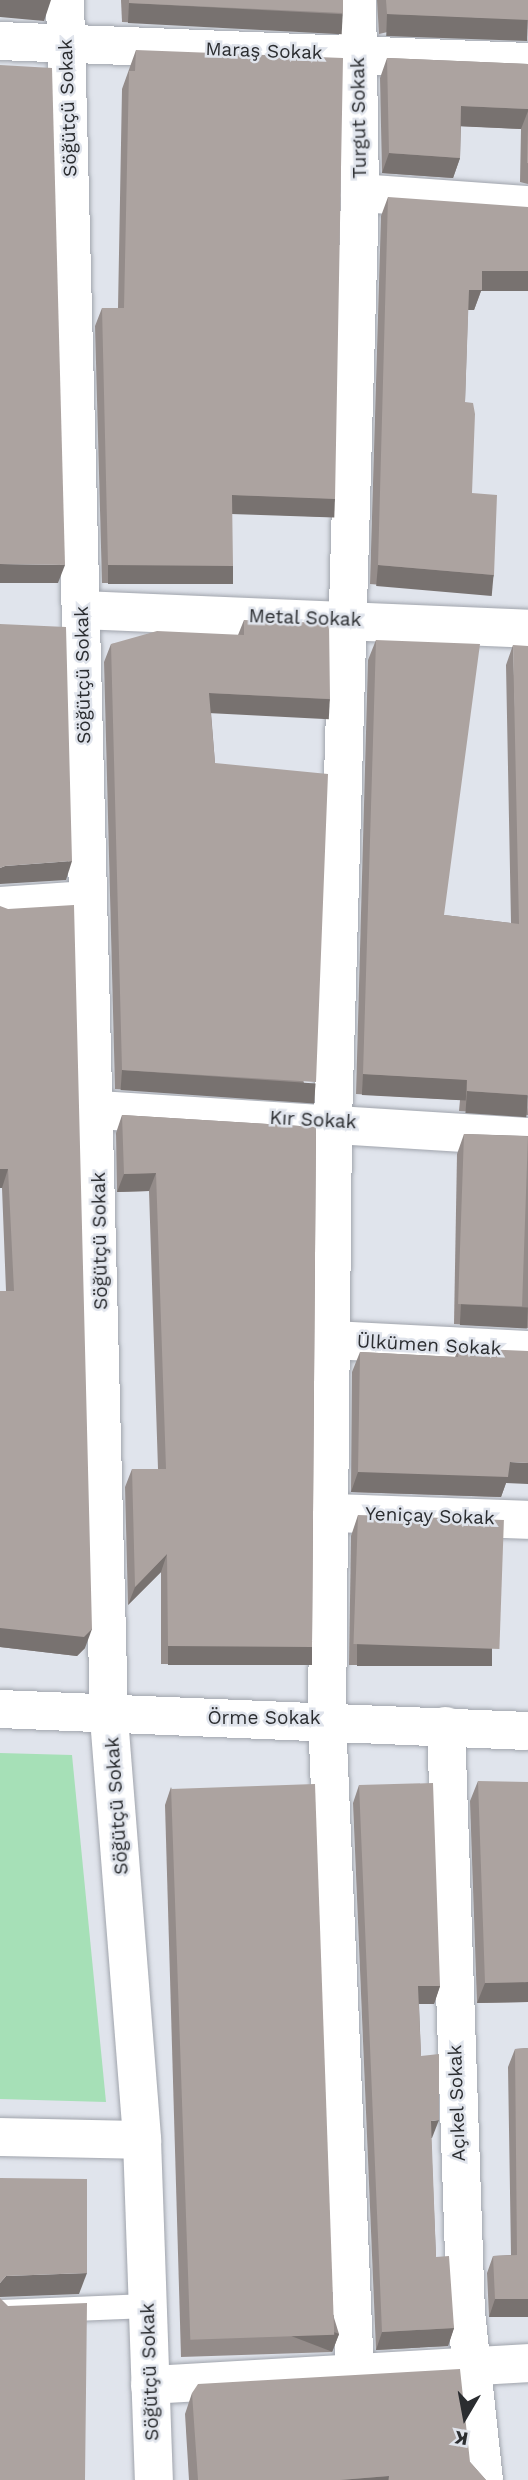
<!DOCTYPE html>
<meta charset="utf-8">
<style>
body{margin:0}
#map{position:relative;width:528px;height:2480px;overflow:hidden;background:#e0e4ec;font-family:"Work Sans",sans-serif}
div>[style]{position:absolute}
.green>*{inset:0;background:#a6e0b7}
.roads{filter:drop-shadow(0 0 2px #a0a4ac) drop-shadow(0 0 2px #a0a4ac)}
.lane>*{height:24px;margin:-12px;padding:0 12px;transform-origin:12px;border-radius:12px;background:#fff}
.street>*{height:38px;margin:-19px;padding:0 19px;transform-origin:19px;border-radius:19px;background:#fff}
.secondary>*{height:38px;margin:-19px;padding:0 19px;transform-origin:19px;border-radius:19px;background:#fff}
.wall>*{inset:0;background:#948c8a}
.shaded-wall>*{inset:0;background:#787270;transform-origin:0 0}
.building>*{inset:0;background:#aca3a0;transform-origin:0 0}
span{translate:-50% -50%;white-space:nowrap;text-align:center;line-height:1.15;-webkit-text-stroke:5px #e0e4ec;paint-order:stroke}
.street-label{font-size:19px;color:#2b2d30}
.north{position:absolute;left:430px;top:2382px;width:70px;height:70px;-webkit-text-stroke:5px #e0e4ec;paint-order:stroke;rotate:190deg;font-size:19px;font-weight:700;line-height:28px;text-align:center;color:#2b2d30}
.north::after{content:'';display:block;margin:auto;width:24px;height:32px;background:#2b2d30;clip-path:polygon(50% 0,100% 100%,50% 72%,0 100%)}
</style>
<div id="map">
<div class="green">
<div style="clip-path:polygon(0 1753px,72px 1755px,106px 2102px,0 2099px)"></div>
</div>
<div class="roads">
<div class="lane">
<div style="left:0;top:2312px;width:148px;rotate:-2.3deg"></div>
</div>
<div class="street">
<div style="left:65px;top:0;width:1719px;rotate:88.53deg"></div>
<div style="left:109px;top:1718px;width:423px;rotate:85.5deg"></div>
<div style="left:142px;top:2140px;width:340px;rotate:88deg"></div>
<div style="left:357px;top:0;width:193px;rotate:89.1deg"></div>
<div style="left:360px;top:193px;width:168px;rotate:4.1deg"></div>
<div style="left:0;top:41px;width:528px;rotate:2.28deg"></div>
<div style="left:82px;top:610px;width:446px;rotate:2.4deg"></div>
<div style="left:0;top:906px;width:87px;rotate:-3.9deg"></div>
<div style="left:97px;top:1110px;width:432px;rotate:3.6deg"></div>
<div style="left:331px;top:1340px;width:197px;rotate:2.9deg"></div>
<div style="left:332px;top:1513px;width:196px;rotate:2deg"></div>
<div style="left:446px;top:1726px;width:586px;rotate:88.05deg"></div>
<div style="left:466px;top:2312px;width:169px;rotate:83.9deg"></div>
<div style="left:0;top:2137px;width:142px;rotate:1.2deg"></div>
<div style="left:355px;top:2373px;width:656px;rotate:-92.45deg"></div>
<div style="left:327px;top:1718px;width:597px;rotate:-89.42deg"></div>
<div style="left:333px;top:1121px;width:928px;rotate:-88.33deg"></div>
<div style="left:150px;top:2385px;width:379px;rotate:-3.3deg"></div>
</div>
<div class="secondary">
<div style="left:0;top:1709px;width:528px;rotate:2.39deg"></div>
</div>
</div>
<div class="wall">
<div style="clip-path:polygon(121px 0,343px 0,343px 13px,336px 32px,122px 22px)"></div>
<div style="clip-path:polygon(377px 0,528px 0,379px 34px)"></div>
<div style="clip-path:polygon(136px 50px,335px 499px,329px 517px,232px 513px,226px 584px,102px 583px,95px 326px,102px 308px,118px 308px,122px 89px)"></div>
<div style="clip-path:polygon(387px 58px,528px 64px,528px 184px,520px 182px,521px 129px,461px 126px,460px 158px,453px 178px,382px 173px,380px 78px)"></div>
<div style="clip-path:polygon(388px 197px,481px 291px,474px 310px,468px 310px,465px 402px,472px 493px,494px 575px,487px 594px,370px 584px,381px 216px)"></div>
<div style="clip-path:polygon(244px 620px,330px 699px,323px 718px,211px 712px,215px 763px,309px 1101px,115px 1089px,104px 662px,111px 644px,238px 635px)"></div>
<div style="clip-path:polygon(376px 640px,444px 915px,511px 923px,506px 665px,513px 645px,528px 1115px,459px 1111px,460px 1100px,356px 1094px,368px 660px)"></div>
<div style="clip-path:polygon(0 906px,85px 1648px,77px 1656px,0 1647px,0 1291px,6px 1291px,2px 1188px,0 1188px)"></div>
<div style="clip-path:polygon(122px 1115px,316px 1127px,312px 1647px,306px 1665px,161px 1664px,161px 1572px,128px 1605px,125px 1487px,132px 1469px,158px 1469px,149px 1191px,117px 1192px,116px 1133px)"></div>
<div style="clip-path:polygon(464px 1134px,528px 1136px,528px 1328px,454px 1324px,457px 1154px)"></div>
<div style="clip-path:polygon(459px 1348px,506px 1483px,501px 1497px,351px 1492px,352px 1372px,360px 1352px,455px 1357px)"></div>
<div style="clip-path:polygon(358px 1515px,485px 1665px,349px 1665px,351px 1536px)"></div>
<div style="clip-path:polygon(478px 1781px,528px 2002px,477px 2003px,470px 1801px)"></div>
<div style="clip-path:polygon(359px 1785px,440px 1986px,434px 2004px,419px 2004px,421px 2056px,432px 2138px,431px 2138px,436px 2257px,454px 2328px,448px 2346px,376px 2350px,353px 1803px)"></div>
<div style="clip-path:polygon(171px 1787px,339px 2334px,332px 2352px,181px 2357px,165px 1805px)"></div>
<div style="clip-path:polygon(528px 2048px,528px 2317px,489px 2317px,487px 2273px,493px 2256px,511px 2255px,508px 2067px,515px 2049px)"></div>
<div style="clip-path:polygon(192px 2393px,470px 2462px,486px 2480px,189px 2480px,185px 2414px)"></div>
</div>
<div class="shaded-wall">
<div style="clip-path:polygon(0 0,51px 0,44px 21px,0 17px)"></div>
<div style="left:129px;top:3px;width:214px;height:20px;rotate:3deg"></div>
<div style="left:387px;top:14px;width:141px;height:22px;rotate:2deg"></div>
<div style="clip-path:polygon(461px 106px,528px 109px,528px 111px,521px 129px,454px 126px)"></div>
<div style="clip-path:polygon(389px 153px,460px 158px,453px 178px,382px 173px)"></div>
<div style="clip-path:polygon(482px 271px,528px 271px,528px 291px,481px 291px,474px 310px,462px 310px,469px 290px)"></div>
<div style="left:232px;top:495px;width:103px;height:19px;rotate:2deg"></div>
<div style="clip-path:polygon(0 564px,65px 565px,58px 583px,0 583px)"></div>
<div style="left:108px;top:565px;width:125px;height:19px"></div>
<div style="left:378px;top:565px;width:116px;height:21px;rotate:5deg"></div>
<div style="left:209px;top:693px;width:121px;height:20px;rotate:3deg"></div>
<div style="clip-path:polygon(72px 861px,66px 880px,0 884px,0 868px,5px 866px)"></div>
<div style="left:122px;top:1070px;width:194px;height:20px;rotate:4deg"></div>
<div style="left:363px;top:1074px;width:104px;height:21px;rotate:3deg"></div>
<div style="left:467px;top:1091px;width:61px;height:22px;rotate:4deg"></div>
<div style="clip-path:polygon(0 1169px,8px 1169px,2px 1188px,0 1188px)"></div>
<div style="clip-path:polygon(156px 1173px,149px 1191px,117px 1192px,124px 1174px)"></div>
<div style="left:461px;top:1304px;width:67px;height:21px;rotate:3deg"></div>
<div style="clip-path:polygon(510px 1462px,528px 1463px,528px 1484px,506px 1483px,501px 1497px,351px 1492px,358px 1472px)"></div>
<div style="clip-path:polygon(167px 1554px,161px 1572px,128px 1605px,135px 1587px)"></div>
<div style="clip-path:polygon(0 1628px,92px 1629px,85px 1648px,77px 1656px,0 1647px)"></div>
<div style="left:357px;top:1644px;width:135px;height:22px"></div>
<div style="left:168px;top:1646px;width:144px;height:19px"></div>
<div style="clip-path:polygon(528px 1982px,528px 2002px,477px 2003px,485px 1983px)"></div>
<div style="clip-path:polygon(418px 1986px,440px 1986px,434px 2004px,412px 2004px)"></div>
<div style="clip-path:polygon(439px 2120px,432px 2138px,424px 2139px,431px 2121px)"></div>
<div style="clip-path:polygon(87px 2273px,79px 2294px,0 2297px,0 2283px,6px 2276px)"></div>
<div style="clip-path:polygon(495px 2299px,528px 2299px,528px 2317px,489px 2317px)"></div>
<div style="clip-path:polygon(454px 2328px,448px 2346px,376px 2350px,382px 2332px)"></div>
<div style="left:339px;top:2334px;width:19px;height:152px;rotate:111deg"></div>
<div style="clip-path:polygon(389px 2476px,388px 2480px,340px 2480px)"></div>
</div>
<div class="building">
<div style="clip-path:polygon(129px 0,343px 0,343px 13px,129px 3px)"></div>
<div style="clip-path:polygon(386px 0,528px 0,528px 20px,387px 14px)"></div>
<div style="clip-path:polygon(136px 50px,343px 58px,335px 499px,232px 495px,233px 566px,108px 565px,102px 308px,124px 308px,129px 71px,135px 71px)"></div>
<div style="clip-path:polygon(387px 58px,528px 64px,528px 109px,461px 106px,460px 158px,389px 153px)"></div>
<div style="clip-path:polygon(0 65px,52px 68px,65px 565px,0 564px)"></div>
<div style="clip-path:polygon(528px 128px,528px 163px,527px 163px)"></div>
<div style="clip-path:polygon(388px 197px,528px 207px,528px 271px,482px 271px,482px 290px,469px 290px,465px 402px,473px 403px,475px 414px,472px 493px,497px 495px,494px 575px,378px 565px)"></div>
<div style="clip-path:polygon(244px 620px,329px 623px,330px 699px,209px 693px,215px 763px,328px 774px,316px 1082px,122px 1070px,111px 644px,157px 631px,244px 635px)"></div>
<div style="clip-path:polygon(0 624px,66px 627px,72px 861px,5px 866px,0 868px)"></div>
<div style="clip-path:polygon(376px 640px,480px 644px,444px 915px,519px 924px,513px 645px,528px 646px,528px 1095px,467px 1091px,467px 1080px,363px 1074px)"></div>
<div style="clip-path:polygon(74px 905px,92px 1629px,84px 1637px,0 1628px,0 1291px,14px 1291px,8px 1169px,0 1169px,0 906px,8px 909px)"></div>
<div style="clip-path:polygon(122px 1115px,316px 1127px,312px 1647px,168px 1646px,167px 1554px,135px 1587px,132px 1469px,166px 1469px,156px 1173px,124px 1174px)"></div>
<div style="left:464px;top:1134px;width:64px;height:170px;rotate:2deg"></div>
<div style="clip-path:polygon(459px 1348px,528px 1351px,528px 1463px,510px 1462px,508px 1477px,358px 1472px,360px 1352px,458px 1357px)"></div>
<div style="left:358px;top:1515px;width:146px;height:129px;rotate:2deg"></div>
<div style="clip-path:polygon(478px 1781px,528px 1782px,528px 1982px,485px 1983px)"></div>
<div style="clip-path:polygon(433px 1783px,440px 1986px,418px 1986px,421px 2056px,439px 2054px,439px 2120px,431px 2121px,436px 2257px,449px 2256px,454px 2328px,382px 2332px,359px 1785px)"></div>
<div style="left:315px;top:1784px;width:551px;height:144px;rotate:88deg"></div>
<div style="clip-path:polygon(528px 2048px,528px 2299px,495px 2299px,493px 2256px,517px 2255px,515px 2049px)"></div>
<div style="clip-path:polygon(0 2178px,87px 2179px,87px 2273px,6px 2276px,0 2283px)"></div>
<div style="clip-path:polygon(0 2298px,8px 2306px,87px 2303px,85px 2480px,0 2480px)"></div>
<div style="clip-path:polygon(460px 2369px,470px 2462px,486px 2480px,389px 2480px,389px 2476px,340px 2480px,198px 2480px,192px 2393px,198px 2384px)"></div>
</div>
<div class="street-label">
<span style="left:264px;top:51px;rotate:2deg">Maraş Sokak</span>
<span style="left:68px;top:108px;rotate:-92deg">Söğütçü Sokak</span>
<span style="left:359px;top:118px;rotate:-91deg">Turgut Sokak</span>
<span style="left:305px;top:618px;rotate:2deg">Metal Sokak</span>
<span style="left:83px;top:675px;rotate:-91deg">Söğütçü Sokak</span>
<span style="left:313px;top:1120px;rotate:3deg">Kır Sokak</span>
<span style="left:100px;top:1241px;rotate:-91deg">Söğütçü Sokak</span>
<span style="left:429px;top:1345px;rotate:3deg">Ülkümen Sokak</span>
<span style="left:430px;top:1516px;rotate:2deg">Yeniçay Sokak</span>
<span style="left:264px;top:1718px">Örme Sokak</span>
<span style="left:117px;top:1806px;rotate:-94deg">Söğütçü Sokak</span>
<span style="left:457px;top:2103px;rotate:-92deg">Açıkel Sokak</span>
<span style="left:150px;top:2372px;rotate:-92deg">Söğütçü Sokak</span>
</div>
<div class="north">K</div>
</div>
